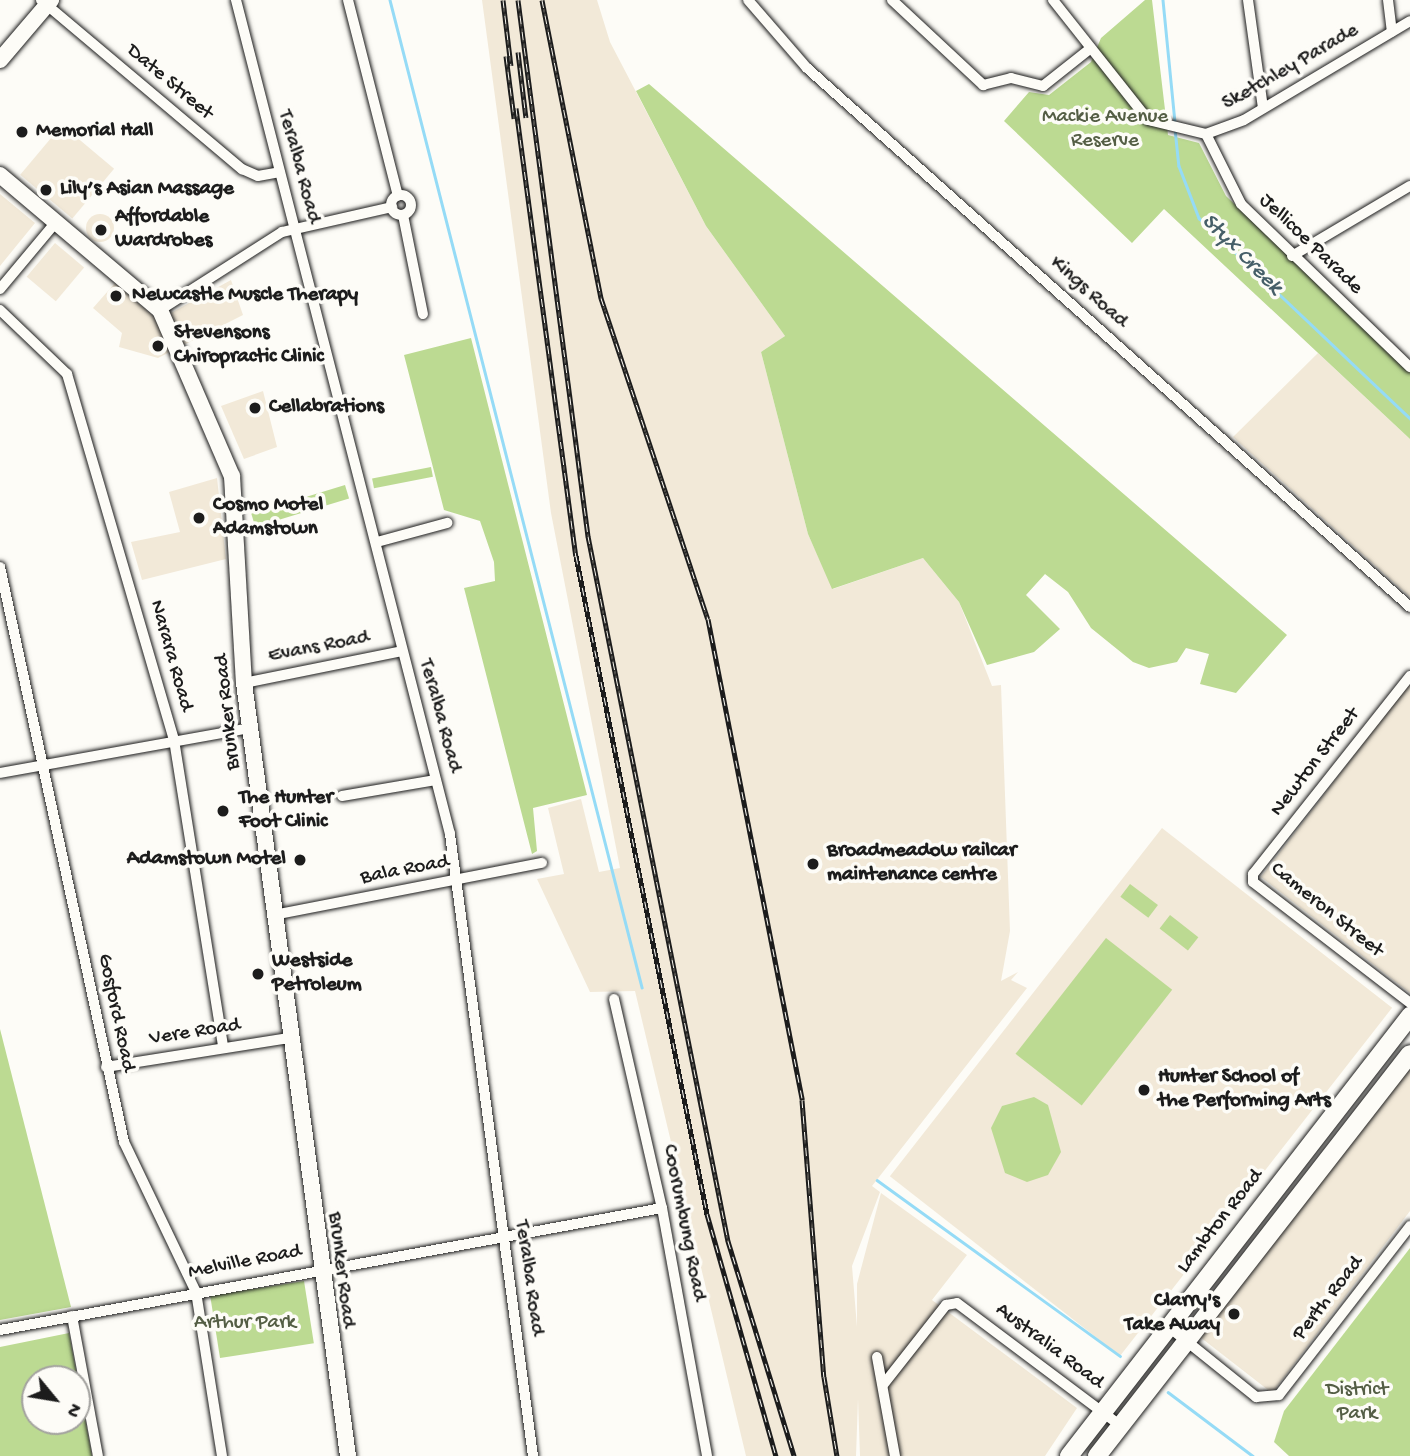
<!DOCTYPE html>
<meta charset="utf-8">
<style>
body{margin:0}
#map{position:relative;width:1410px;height:1456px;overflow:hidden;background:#fdfcf7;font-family:"Gochi Hand",sans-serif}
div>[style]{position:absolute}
.built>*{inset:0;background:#f2e9d8;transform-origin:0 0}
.round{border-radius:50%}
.green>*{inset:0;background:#bcda92;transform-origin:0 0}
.stream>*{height:2.5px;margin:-1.25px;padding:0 1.25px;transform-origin:1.25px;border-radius:1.25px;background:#95dbf6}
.roads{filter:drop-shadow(0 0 2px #1c1c1c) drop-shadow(0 0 2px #1c1c1c)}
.street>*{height:10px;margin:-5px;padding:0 5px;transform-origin:5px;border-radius:5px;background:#fdfcf7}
.street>.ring{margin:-5px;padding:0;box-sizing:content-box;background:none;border:10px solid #fdfcf7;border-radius:50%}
.secondary>*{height:16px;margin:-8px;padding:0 8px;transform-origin:8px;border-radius:8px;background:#fdfcf7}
.primary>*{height:18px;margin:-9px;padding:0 9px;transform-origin:9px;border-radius:9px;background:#fdfcf7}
.rail>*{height:5px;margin-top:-2.5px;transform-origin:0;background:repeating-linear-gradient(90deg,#fdfcf7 0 8px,#1c1c1c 0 16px);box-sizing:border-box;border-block:2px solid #1c1c1c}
.dots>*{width:19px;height:19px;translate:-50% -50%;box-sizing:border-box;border:4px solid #fdfcf7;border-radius:50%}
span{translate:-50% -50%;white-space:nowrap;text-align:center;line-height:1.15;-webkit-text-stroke:7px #fdfcf7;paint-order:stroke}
.street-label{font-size:21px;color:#1c1c1c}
.park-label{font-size:21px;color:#545e45}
.poi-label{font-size:21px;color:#1c1c1c;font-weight:700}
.left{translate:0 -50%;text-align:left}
.right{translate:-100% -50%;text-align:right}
.water-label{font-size:23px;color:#465f68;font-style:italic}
.north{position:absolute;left:21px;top:1365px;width:70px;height:70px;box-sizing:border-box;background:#fdfcf7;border:2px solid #a3a29f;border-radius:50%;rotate:120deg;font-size:19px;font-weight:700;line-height:28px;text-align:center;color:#1c1c1c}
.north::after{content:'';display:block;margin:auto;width:24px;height:32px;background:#1c1c1c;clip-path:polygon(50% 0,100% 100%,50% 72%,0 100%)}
</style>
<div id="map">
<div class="built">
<div style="clip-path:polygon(482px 0,597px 0,610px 42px,706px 226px,785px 336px,761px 352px,808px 534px,833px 589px,923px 558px,959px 602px,992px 686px,1001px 685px,1010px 931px,1001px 981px,1018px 972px,1011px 980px,1027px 988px,872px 1186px,880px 1192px,852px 1266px,857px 1327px,857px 1284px,881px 1193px,967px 1255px,932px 1300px,1077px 1408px,1045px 1456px,860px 1456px,858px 1399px,856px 1456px,746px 1456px,635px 991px,590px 992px,537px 879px,564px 874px,548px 808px,581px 799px,599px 872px,620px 868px,551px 513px)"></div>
<div style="left:62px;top:125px;width:68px;height:65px;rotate:40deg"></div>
<div style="clip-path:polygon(0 194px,35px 223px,0 266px)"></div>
<div class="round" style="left:86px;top:214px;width:28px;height:28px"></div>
<div style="left:55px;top:243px;width:38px;height:44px;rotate:40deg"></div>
<div style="clip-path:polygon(231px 280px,243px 315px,158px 358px,119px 347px,122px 333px,93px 308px,115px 283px,158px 320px)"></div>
<div style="clip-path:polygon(1318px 353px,1410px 439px,1410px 597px,1233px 437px)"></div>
<div style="clip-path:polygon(263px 391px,277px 447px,244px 459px,221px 406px)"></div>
<div style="clip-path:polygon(217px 478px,226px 559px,142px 580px,131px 542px,180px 532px,169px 492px)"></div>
<div style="clip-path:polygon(1410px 682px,1410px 993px,1261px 877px)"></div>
<div style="left:1162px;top:828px;width:292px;height:442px;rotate:38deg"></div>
<div style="clip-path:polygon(1410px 1067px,1410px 1211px,1272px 1393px,1200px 1337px)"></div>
</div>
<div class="green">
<div style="clip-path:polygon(1145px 0,1152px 0,1168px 135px,1199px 143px,1226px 196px,1410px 371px,1410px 439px,1164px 209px,1132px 243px,1004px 121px,1029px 92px,1049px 95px,1091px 62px,1101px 38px)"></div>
<div style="clip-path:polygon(649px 84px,1287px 635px,1236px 693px,1200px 684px,1209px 654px,1186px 648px,1177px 662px,1149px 668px,1133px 662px,1091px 628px,1068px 592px,1045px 574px,1026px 595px,1060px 629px,1034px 652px,987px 665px,959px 602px,923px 558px,832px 589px,808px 534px,761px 352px,785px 336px,706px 226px,636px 91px)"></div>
<div style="clip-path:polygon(471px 338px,587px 795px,533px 808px,537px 851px,532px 854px,464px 588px,495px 581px,494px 562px,480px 521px,444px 510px,404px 355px)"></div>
<div style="left:431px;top:467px;width:10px;height:60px;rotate:79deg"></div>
<div style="left:345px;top:485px;width:14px;height:98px;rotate:73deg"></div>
<div style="left:1130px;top:884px;width:35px;height:16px;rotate:37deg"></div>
<div style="left:1170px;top:915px;width:36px;height:17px;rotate:38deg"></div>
<div style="left:1106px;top:938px;width:84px;height:147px;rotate:38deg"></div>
<div style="clip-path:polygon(0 1029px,71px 1307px,0 1320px)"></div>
<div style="clip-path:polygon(1034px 1097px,1048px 1105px,1061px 1152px,1048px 1175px,1027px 1182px,1005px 1173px,991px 1128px,1002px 1106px)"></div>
<div style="clip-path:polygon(1410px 1248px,1410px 1456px,1289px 1456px,1274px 1442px,1284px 1411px)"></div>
<div style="left:304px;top:1281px;width:63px;height:95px;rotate:81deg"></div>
<div style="clip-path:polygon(evenodd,69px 1333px,92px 1456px,0 1456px,0 1347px,69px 1333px,35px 1379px,77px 1379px,77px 1421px,35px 1421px,35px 1379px)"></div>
</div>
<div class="stream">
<div style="left:390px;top:0;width:1019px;rotate:75.68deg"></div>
<div style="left:1163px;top:0;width:123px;rotate:84.4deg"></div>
<div style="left:1175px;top:129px;width:37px;rotate:84deg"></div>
<div style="left:1179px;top:166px;width:56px;rotate:69deg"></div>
<div style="left:1199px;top:218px;width:291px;rotate:43.5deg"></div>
<div style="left:877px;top:1180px;width:300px;rotate:35.9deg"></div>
<div style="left:1168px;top:1392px;width:106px;rotate:37deg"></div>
</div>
<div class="roads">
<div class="street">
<div style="left:41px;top:0;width:263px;rotate:40.1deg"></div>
<div style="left:242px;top:169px;width:17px;rotate:24deg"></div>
<div style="left:258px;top:176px;width:22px;rotate:-10deg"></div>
<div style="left:236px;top:0;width:861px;rotate:75.61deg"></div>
<div style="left:450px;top:834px;width:628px;rotate:82.4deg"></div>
<div style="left:348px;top:0;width:202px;rotate:75.7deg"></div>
<div style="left:748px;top:0;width:90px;rotate:49.1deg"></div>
<div style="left:807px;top:68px;width:809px;rotate:41.79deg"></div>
<div style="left:892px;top:0;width:125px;rotate:43deg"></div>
<div style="left:983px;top:85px;width:29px;rotate:-14deg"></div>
<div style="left:1011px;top:78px;width:33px;rotate:14deg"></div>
<div style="left:1043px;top:86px;width:61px;rotate:-38.4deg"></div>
<div style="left:1053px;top:0;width:153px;rotate:51.6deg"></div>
<div style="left:1148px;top:120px;width:60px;rotate:13.6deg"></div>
<div style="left:1206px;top:134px;width:40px;rotate:-20.2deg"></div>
<div style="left:1244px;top:120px;width:193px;rotate:-30.8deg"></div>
<div style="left:1248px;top:0;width:109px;rotate:82.1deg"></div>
<div style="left:1388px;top:0;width:32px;rotate:83deg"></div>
<div style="left:1206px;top:134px;width:78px;rotate:63.4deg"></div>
<div style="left:1241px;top:204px;width:235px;rotate:44deg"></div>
<div class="ring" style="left:391px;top:195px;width:10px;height:10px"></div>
<div style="left:403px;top:215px;width:101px;rotate:78.6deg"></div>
<div style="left:1292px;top:256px;width:137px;rotate:-30.7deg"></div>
<div style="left:0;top:289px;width:87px;rotate:-50.1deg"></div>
<div style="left:0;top:310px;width:93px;rotate:43.7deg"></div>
<div style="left:67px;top:374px;width:381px;rotate:73.7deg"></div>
<div style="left:174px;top:740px;width:310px;rotate:80.9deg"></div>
<div style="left:160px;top:310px;width:145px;rotate:-32.6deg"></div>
<div style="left:282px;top:232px;width:113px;rotate:-12.8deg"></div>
<div style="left:377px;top:542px;width:73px;rotate:-15.2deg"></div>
<div style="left:0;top:567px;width:588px;rotate:77.83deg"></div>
<div style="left:124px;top:1142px;width:166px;rotate:64.4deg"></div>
<div style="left:196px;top:1292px;width:166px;rotate:81deg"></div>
<div style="left:1410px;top:676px;width:253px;rotate:128.4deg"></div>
<div style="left:1253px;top:874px;width:8px;rotate:90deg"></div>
<div style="left:1253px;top:882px;width:198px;rotate:37.6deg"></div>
<div style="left:244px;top:683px;width:161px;rotate:-11.4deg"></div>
<div style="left:0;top:773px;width:254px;rotate:-10.2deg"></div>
<div style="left:342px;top:796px;width:95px;rotate:-9.7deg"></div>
<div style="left:274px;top:915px;width:273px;rotate:-11deg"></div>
<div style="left:614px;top:999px;width:214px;rotate:77.1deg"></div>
<div style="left:662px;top:1208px;width:252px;rotate:79.7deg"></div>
<div style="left:106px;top:1067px;width:185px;rotate:-9deg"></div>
<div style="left:72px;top:1316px;width:142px;rotate:79.5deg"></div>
<div style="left:1169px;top:1327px;width:112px;rotate:38.8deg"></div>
<div style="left:1256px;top:1397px;width:23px;rotate:-5deg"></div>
<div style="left:1279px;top:1395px;width:214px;rotate:-52.2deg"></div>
<div style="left:0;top:1330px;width:673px;rotate:-10.44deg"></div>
<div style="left:877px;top:1357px;width:101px;rotate:79.7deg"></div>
<div style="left:883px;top:1385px;width:102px;rotate:-51.8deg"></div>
<div style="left:946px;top:1305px;width:11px;rotate:-10deg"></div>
<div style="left:957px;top:1303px;width:205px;rotate:36.9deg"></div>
</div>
<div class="secondary">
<div style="left:0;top:60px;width:79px;rotate:-49.6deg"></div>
<div style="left:0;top:175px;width:209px;rotate:40.2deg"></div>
<div style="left:160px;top:310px;width:181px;rotate:66.6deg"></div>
<div style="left:232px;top:476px;width:207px;rotate:86.7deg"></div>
<div style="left:244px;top:683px;width:780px;rotate:82.34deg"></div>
</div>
<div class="primary">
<div style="left:1069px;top:1456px;width:557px;rotate:-52.22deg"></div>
<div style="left:1097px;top:1456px;width:509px;rotate:-52.1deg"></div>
</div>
</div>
<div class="rail">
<div style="left:503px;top:0;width:66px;rotate:83.1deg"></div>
<div style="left:518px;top:0;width:541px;rotate:82.56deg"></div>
<div style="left:588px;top:536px;width:719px;rotate:78.77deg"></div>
<div style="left:728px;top:1241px;width:225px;rotate:72.9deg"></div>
<div style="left:542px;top:0;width:304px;rotate:78.8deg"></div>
<div style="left:601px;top:298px;width:338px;rotate:71.6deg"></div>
<div style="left:708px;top:619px;width:490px;rotate:78.9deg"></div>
<div style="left:802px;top:1100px;width:278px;rotate:85.5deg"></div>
<div style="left:824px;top:1377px;width:80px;rotate:80.7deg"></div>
<div style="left:518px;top:52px;width:66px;rotate:83.1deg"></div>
<div style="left:506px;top:56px;width:63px;rotate:82.6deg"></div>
<div style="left:516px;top:108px;width:452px;rotate:82.4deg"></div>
<div style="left:576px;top:556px;width:671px;rotate:78.74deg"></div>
<div style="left:707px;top:1214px;width:252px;rotate:74.1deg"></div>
</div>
<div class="dots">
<div style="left:22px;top:132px;background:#1c1c1c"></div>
<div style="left:46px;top:190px;background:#1c1c1c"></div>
<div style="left:101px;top:230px;background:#1c1c1c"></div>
<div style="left:116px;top:296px;background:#1c1c1c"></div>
<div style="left:158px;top:346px;background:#1c1c1c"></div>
<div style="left:255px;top:408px;background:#1c1c1c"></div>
<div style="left:199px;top:518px;background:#1c1c1c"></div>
<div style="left:223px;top:811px;background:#1c1c1c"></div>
<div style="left:300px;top:860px;background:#1c1c1c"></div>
<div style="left:813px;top:864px;background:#1c1c1c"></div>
<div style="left:258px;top:974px;background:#1c1c1c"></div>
<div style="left:1144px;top:1090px;background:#1c1c1c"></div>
<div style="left:1234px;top:1314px;background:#1c1c1c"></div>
</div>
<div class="street-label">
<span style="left:1291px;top:68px;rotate:-30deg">Sketchley Parade</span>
<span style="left:169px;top:83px;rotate:40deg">Date Street</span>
<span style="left:298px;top:167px;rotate:75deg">Teralba Road</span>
<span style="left:1310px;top:245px;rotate:44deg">Jellicoe Parade</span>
<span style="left:1088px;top:293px;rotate:42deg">Kings Road</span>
<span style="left:319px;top:648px;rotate:-11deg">Evans Road</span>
<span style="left:170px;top:656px;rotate:74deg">Narara Road</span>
<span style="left:229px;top:712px;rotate:-96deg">Brunker Road</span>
<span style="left:439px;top:716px;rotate:75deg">Teralba Road</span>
<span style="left:1316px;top:763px;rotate:-52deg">Newton Street</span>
<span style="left:405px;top:871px;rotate:-11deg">Bala Road</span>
<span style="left:1326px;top:911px;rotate:39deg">Cameron Street</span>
<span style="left:115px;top:1013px;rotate:78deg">Gosford Road</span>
<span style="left:195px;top:1033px;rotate:-9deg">Vere Road</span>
<span style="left:1221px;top:1222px;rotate:-52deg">Lambton Road</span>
<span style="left:683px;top:1223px;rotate:79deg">Coorumbung Road</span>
<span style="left:245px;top:1263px;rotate:-11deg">Melville Road</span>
<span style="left:340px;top:1270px;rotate:83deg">Brunker Road</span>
<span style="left:528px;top:1278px;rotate:82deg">Teralba Road</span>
<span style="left:1329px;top:1299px;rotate:-52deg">Perth Road</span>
<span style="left:1049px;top:1347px;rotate:37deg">Australia Road</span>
</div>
<div class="park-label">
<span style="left:1105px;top:130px">Mackie Avenue<br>Reserve</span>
<span style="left:245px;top:1324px">Arthur Park</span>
<span style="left:1357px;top:1403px">District<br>Park</span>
</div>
<div class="poi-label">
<span class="left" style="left:36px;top:132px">Memorial Hall</span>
<span class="left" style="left:60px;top:190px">Lily’s Asian Massage</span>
<span class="left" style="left:115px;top:230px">Affordable<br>Wardrobes</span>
<span class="left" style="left:132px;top:296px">Newcastle Muscle Therapy</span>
<span class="left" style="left:174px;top:346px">Stevensons<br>Chiropractic Clinic</span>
<span class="left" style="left:269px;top:408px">Cellabrations</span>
<span class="left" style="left:213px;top:518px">Cosmo Motel<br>Adamstown</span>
<span class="left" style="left:239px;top:811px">The Hunter<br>Foot Clinic</span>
<span class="left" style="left:827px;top:864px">Broadmeadow railcar<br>maintenance centre</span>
<span class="right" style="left:286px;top:860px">Adamstown Motel</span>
<span class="left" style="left:272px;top:974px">Westside<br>Petroleum</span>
<span class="left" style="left:1158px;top:1090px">Hunter School of<br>the Performing Arts</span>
<span class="right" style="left:1220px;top:1314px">Clarry's<br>Take Away</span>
</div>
<div class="water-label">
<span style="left:1241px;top:255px;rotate:45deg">Styx Creek</span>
</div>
<div class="north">N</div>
</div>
